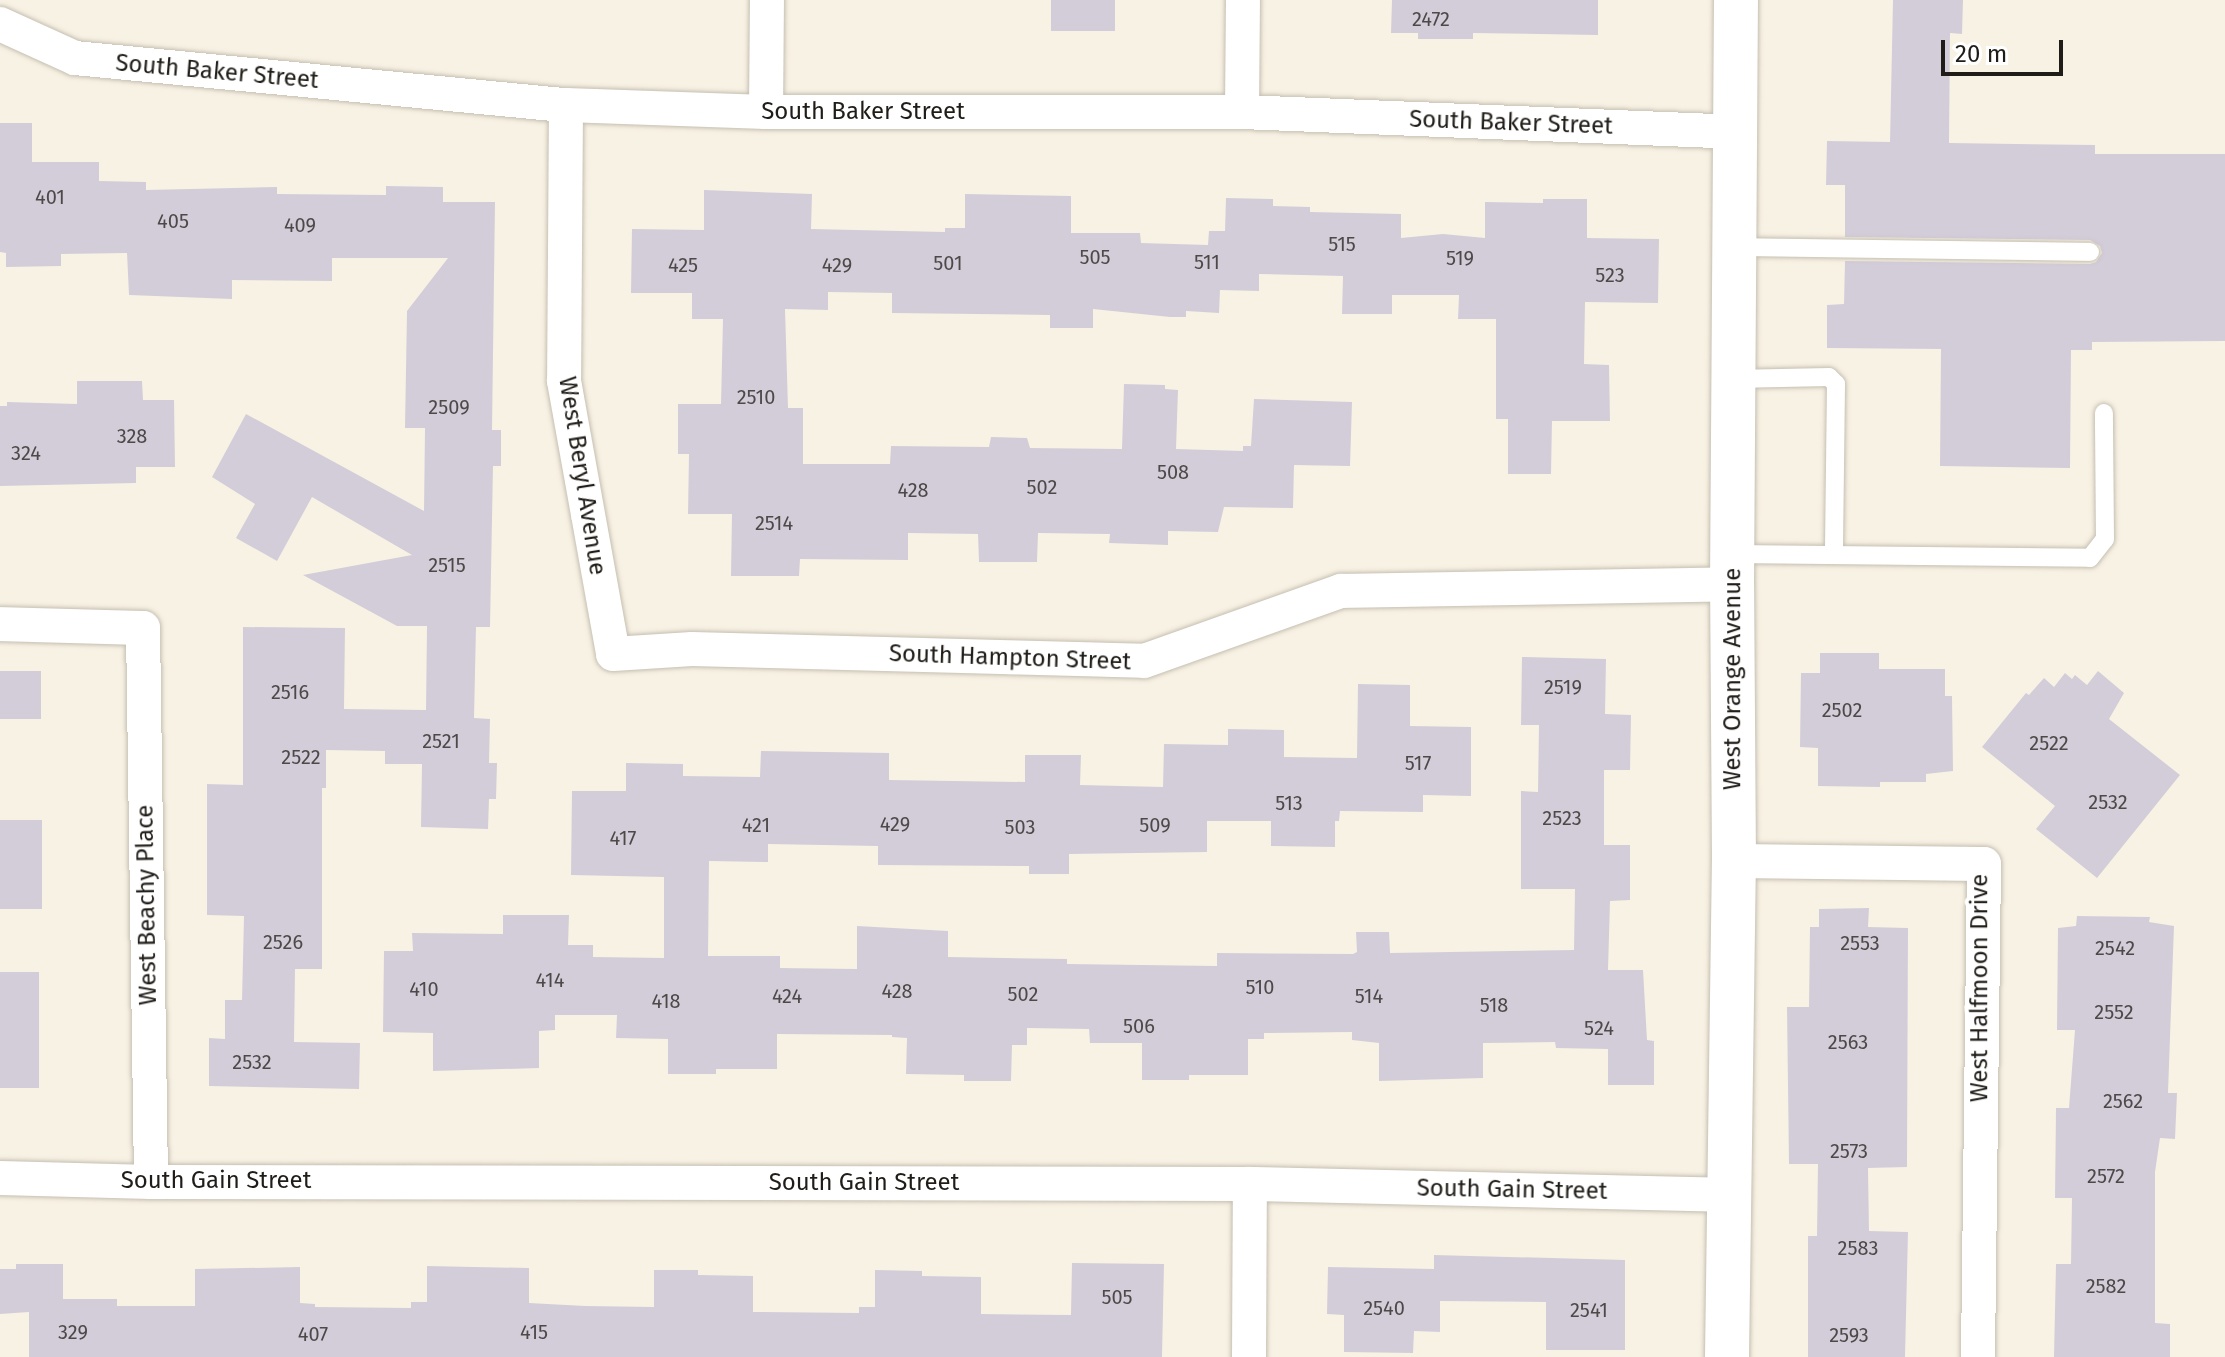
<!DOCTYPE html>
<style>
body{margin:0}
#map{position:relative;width:2225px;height:1357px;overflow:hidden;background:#f8f2e4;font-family:"Fira Sans",sans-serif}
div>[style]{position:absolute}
.building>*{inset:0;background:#d3cdda;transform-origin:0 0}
.roads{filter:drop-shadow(0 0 2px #c5bfb2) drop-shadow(0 0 2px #c5bfb2)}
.service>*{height:18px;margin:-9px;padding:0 9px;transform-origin:9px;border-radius:9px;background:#fff}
.minor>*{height:34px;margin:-17px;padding:0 17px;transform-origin:17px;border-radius:17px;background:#fff}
.tertiary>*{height:44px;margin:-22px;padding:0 22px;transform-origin:22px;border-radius:22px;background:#fff}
span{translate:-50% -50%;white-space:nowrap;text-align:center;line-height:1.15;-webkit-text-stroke:8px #fff;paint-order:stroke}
.number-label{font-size:20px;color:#4d4948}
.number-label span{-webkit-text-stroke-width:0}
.street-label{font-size:24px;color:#201d18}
.scale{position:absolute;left:1941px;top:40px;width:122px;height:36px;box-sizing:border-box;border:4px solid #201d18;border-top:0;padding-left:10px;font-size:24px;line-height:28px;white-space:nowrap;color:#201d18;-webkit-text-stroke:6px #fff;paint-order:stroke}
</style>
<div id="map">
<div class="building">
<div style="left:1051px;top:0;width:64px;height:31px"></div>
<div style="clip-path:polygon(1392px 0,1598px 0,1598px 35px,1473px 33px,1473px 39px,1418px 39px,1418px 33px,1391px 33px)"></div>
<div style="clip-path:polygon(1893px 0,1963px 0,1962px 34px,1950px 33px,1949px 143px,2095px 145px,2095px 154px,2225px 154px,2225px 341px,2092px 342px,2092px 350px,2071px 350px,2070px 468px,1940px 466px,1941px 349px,1827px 348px,1827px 305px,1844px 304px,1845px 261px,2090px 264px,2096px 262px,2102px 253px,2100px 246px,2090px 240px,1845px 237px,1845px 185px,1826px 185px,1827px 141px,1890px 142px)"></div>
<div style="clip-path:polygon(0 123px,32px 123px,32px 162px,99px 162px,99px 181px,146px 182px,146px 190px,277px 187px,277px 194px,386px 195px,386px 186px,443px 187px,443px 202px,495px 202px,492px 430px,501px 430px,501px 466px,493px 466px,490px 627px,476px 627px,474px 718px,490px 719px,489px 763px,497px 763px,496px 799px,489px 799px,488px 829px,421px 827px,422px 764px,385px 764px,385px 751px,326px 750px,326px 788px,322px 788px,322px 969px,295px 969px,294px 1042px,360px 1043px,359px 1089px,209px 1086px,209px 1038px,225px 1039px,225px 1000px,242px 1000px,244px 916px,207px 915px,207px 784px,243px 785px,243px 627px,345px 628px,344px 709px,426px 710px,427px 626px,397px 626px,303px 575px,412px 555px,312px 497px,277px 561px,236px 538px,255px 504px,212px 477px,246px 414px,424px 511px,425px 428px,405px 428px,407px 311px,448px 258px,332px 258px,332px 281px,232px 280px,232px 299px,129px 295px,127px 253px,61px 254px,61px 266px,6px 267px,6px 253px,0 252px)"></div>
<div style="clip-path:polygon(704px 190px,812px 194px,811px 229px,945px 232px,945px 228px,965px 228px,965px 194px,1071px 196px,1071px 233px,1140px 233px,1141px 243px,1208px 245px,1209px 231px,1225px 231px,1226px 198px,1273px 199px,1273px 206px,1310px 207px,1310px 212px,1401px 214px,1401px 238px,1443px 234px,1485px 238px,1485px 202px,1543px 203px,1543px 199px,1587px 199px,1587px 238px,1659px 239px,1658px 303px,1585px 302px,1584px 364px,1609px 365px,1610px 421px,1552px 421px,1551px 474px,1508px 474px,1508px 419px,1496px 419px,1496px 319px,1458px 319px,1459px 295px,1392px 295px,1392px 314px,1342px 314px,1343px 276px,1259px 274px,1259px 291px,1220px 290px,1219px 313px,1186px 311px,1186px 317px,1170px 317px,1093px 309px,1093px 328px,1050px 328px,1050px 315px,892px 313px,892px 293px,828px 292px,828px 310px,785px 309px,788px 408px,803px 408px,803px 464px,890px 464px,891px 446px,989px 447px,991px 437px,1027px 438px,1030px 448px,1122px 449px,1124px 384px,1165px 385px,1165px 389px,1178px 390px,1176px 449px,1243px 451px,1243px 446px,1251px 446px,1254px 399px,1352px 402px,1350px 466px,1294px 465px,1293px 508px,1224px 507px,1218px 532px,1168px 531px,1168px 545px,1109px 543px,1110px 534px,1038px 533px,1037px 562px,979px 562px,978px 534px,908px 533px,908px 560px,800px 559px,799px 576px,731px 576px,732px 514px,688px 514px,689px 454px,678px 454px,678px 404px,721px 404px,723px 319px,692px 319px,692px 293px,631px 293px,632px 229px,704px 230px)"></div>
<div style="clip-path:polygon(77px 381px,142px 381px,143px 400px,174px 400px,175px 467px,136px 467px,136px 483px,0 486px,0 406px,7px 406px,7px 402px,77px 404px)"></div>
<div style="clip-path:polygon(1820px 653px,1879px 653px,1879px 669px,1945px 669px,1945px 696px,1952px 696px,1953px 771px,1926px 774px,1926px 782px,1880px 782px,1880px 787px,1818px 786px,1818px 748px,1800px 747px,1801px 673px,1820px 673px)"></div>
<div style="clip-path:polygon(1522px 657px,1606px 659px,1605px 714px,1631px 715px,1630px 770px,1604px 770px,1604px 845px,1630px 845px,1630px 900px,1610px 901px,1608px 970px,1643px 970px,1647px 1040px,1654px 1041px,1654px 1085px,1608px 1085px,1608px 1049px,1556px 1048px,1555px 1042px,1483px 1043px,1483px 1078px,1379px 1081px,1379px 1043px,1352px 1040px,1352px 1032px,1264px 1033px,1264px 1039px,1248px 1039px,1248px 1075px,1189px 1075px,1189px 1080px,1142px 1080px,1142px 1043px,1090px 1043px,1089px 1029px,1027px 1028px,1027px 1045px,1012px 1045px,1011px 1081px,964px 1081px,964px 1075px,906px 1074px,907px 1038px,892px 1037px,892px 1035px,777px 1034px,777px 1069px,716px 1069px,716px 1074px,668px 1074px,668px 1039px,616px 1038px,617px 1015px,555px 1015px,555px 1030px,539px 1031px,539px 1068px,433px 1071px,433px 1033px,383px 1032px,384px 951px,413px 951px,412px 933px,503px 934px,503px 915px,569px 915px,568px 945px,593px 945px,593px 957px,664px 958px,664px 877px,571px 875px,572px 791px,626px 791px,626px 763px,683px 764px,683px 776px,760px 777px,761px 751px,889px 753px,889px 780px,1025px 782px,1025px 755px,1081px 755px,1080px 785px,1163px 787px,1164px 744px,1228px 745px,1228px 729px,1284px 730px,1284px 757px,1357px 758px,1358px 684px,1410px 685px,1410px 726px,1471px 727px,1471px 796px,1423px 795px,1423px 812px,1340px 811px,1339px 821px,1335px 821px,1335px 847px,1271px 846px,1271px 821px,1207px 821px,1207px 852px,1069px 854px,1069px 874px,1029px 874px,1029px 866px,878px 865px,878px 846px,768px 844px,768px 862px,709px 861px,708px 956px,780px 956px,780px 968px,857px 969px,857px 926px,948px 931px,948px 957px,1067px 959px,1067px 964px,1217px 966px,1217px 953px,1353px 954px,1357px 952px,1356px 932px,1389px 932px,1390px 953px,1574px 950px,1575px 889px,1521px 889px,1521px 791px,1538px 792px,1539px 725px,1521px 725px)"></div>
<div style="left:0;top:671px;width:41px;height:48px"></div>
<div style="clip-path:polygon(2098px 671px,2124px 693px,2109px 719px,2180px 775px,2097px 878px,2036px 829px,2055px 806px,1982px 747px,2026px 693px,2029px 695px,2044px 678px,2054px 687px,2065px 673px,2072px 679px,2075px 675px,2087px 685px)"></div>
<div style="left:0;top:820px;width:42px;height:89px"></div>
<div style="clip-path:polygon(1869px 908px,1868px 927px,1908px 928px,1907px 1167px,1868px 1168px,1869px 1231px,1908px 1232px,1905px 1357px,1808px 1357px,1808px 1236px,1817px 1236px,1818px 1164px,1789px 1164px,1787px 1007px,1809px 1007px,1810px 927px,1819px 927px,1819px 909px)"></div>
<div style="clip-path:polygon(2077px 916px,2150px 917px,2149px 922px,2174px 926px,2168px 1093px,2177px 1093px,2175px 1139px,2160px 1138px,2155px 1172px,2155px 1323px,2170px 1324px,2170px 1357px,2054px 1357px,2056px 1264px,2071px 1264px,2072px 1198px,2055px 1198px,2056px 1108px,2069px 1108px,2075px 1030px,2057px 1030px,2058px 928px,2076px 926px)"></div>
<div style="left:0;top:972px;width:39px;height:116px"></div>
<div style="clip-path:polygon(1434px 1255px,1625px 1260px,1625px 1350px,1546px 1350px,1546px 1302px,1440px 1301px,1440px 1332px,1414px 1331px,1413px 1353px,1344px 1352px,1344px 1315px,1327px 1314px,1328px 1267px,1434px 1269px)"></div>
<div style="clip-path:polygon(1072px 1263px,1164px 1264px,1162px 1357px,29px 1357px,29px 1312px,0 1314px,0 1269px,16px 1269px,16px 1264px,63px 1264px,63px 1299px,117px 1299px,117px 1306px,195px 1306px,195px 1269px,300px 1267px,300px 1303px,315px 1304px,315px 1307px,411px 1308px,411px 1302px,427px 1302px,427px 1266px,529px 1268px,529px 1303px,585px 1306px,654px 1307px,654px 1270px,698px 1270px,698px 1275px,753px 1276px,753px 1312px,859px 1313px,859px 1307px,875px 1307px,875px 1270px,922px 1271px,922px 1276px,981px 1277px,981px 1314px,1071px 1315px)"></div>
</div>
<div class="roads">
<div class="service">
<div style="left:1734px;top:247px;width:356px;rotate:0.8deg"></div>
<div style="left:1733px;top:379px;width:96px;rotate:-1.2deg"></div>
<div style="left:1829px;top:377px;width:10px;rotate:45deg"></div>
<div style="left:1836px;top:384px;width:171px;rotate:90.7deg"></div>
<div style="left:1732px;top:554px;width:358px;rotate:0.6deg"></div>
<div style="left:2090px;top:558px;width:24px;rotate:-52deg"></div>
<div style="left:2105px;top:539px;width:126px;rotate:-90.5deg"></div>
</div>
<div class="minor">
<div style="left:0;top:24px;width:82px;rotate:24.4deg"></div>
<div style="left:75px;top:58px;width:493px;rotate:5.5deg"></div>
<div style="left:566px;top:105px;width:200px;rotate:2deg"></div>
<div style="left:766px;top:112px;width:476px"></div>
<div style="left:1242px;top:112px;width:493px;rotate:2.3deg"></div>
<div style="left:566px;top:105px;width:276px;rotate:90.4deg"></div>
<div style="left:564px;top:381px;width:277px;rotate:79.8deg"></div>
<div style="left:613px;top:654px;width:79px;rotate:-3.6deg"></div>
<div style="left:692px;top:649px;width:452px;rotate:1.5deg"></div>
<div style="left:1144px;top:661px;width:209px;rotate:-19.6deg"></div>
<div style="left:1341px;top:591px;width:391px;rotate:-1deg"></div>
<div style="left:766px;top:112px;width:112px;rotate:-89.5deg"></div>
<div style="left:1242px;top:112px;width:112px;rotate:-89.5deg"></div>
<div style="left:0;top:624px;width:143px;rotate:1.6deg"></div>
<div style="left:143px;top:628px;width:554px;rotate:89.17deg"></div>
<div style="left:1734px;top:861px;width:250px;rotate:0.7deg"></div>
<div style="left:1984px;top:864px;width:493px;rotate:90.7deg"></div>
<div style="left:0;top:1178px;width:151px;rotate:1.5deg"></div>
<div style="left:151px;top:1182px;width:1099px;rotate:0.1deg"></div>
<div style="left:1250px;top:1184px;width:478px;rotate:1.3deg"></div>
<div style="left:1249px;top:1357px;width:173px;rotate:-89.7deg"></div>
</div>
<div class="tertiary">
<div style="left:1727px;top:1357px;width:496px;rotate:-89.2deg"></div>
<div style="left:1734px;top:861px;width:277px;rotate:-90.4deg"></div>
<div style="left:1732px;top:584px;width:584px;rotate:-89.61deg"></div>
</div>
</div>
<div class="number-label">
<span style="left:1431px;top:19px">2472</span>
<span style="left:50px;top:197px">401</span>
<span style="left:173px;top:221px">405</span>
<span style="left:300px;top:225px">409</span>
<span style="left:1342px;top:244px">515</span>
<span style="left:1095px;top:257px">505</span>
<span style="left:1460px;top:258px">519</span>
<span style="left:1207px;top:262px">511</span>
<span style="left:948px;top:263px">501</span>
<span style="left:683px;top:265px">425</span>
<span style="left:837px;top:265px">429</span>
<span style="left:1610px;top:275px">523</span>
<span style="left:756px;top:397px">2510</span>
<span style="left:449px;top:407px">2509</span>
<span style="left:132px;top:436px">328</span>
<span style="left:26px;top:453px">324</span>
<span style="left:1173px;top:472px">508</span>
<span style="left:1042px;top:487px">502</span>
<span style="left:913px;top:490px">428</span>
<span style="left:774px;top:523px">2514</span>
<span style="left:447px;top:565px">2515</span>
<span style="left:1563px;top:687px">2519</span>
<span style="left:290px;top:692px">2516</span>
<span style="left:1842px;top:710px">2502</span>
<span style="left:441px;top:741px">2521</span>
<span style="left:2049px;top:743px">2522</span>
<span style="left:301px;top:757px">2522</span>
<span style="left:1418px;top:763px">517</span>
<span style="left:2108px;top:802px">2532</span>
<span style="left:1289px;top:803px">513</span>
<span style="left:1562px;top:818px">2523</span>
<span style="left:895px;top:824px">429</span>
<span style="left:756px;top:825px">421</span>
<span style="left:1155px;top:825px">509</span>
<span style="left:1020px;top:827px">503</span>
<span style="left:623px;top:838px">417</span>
<span style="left:283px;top:942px">2526</span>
<span style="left:1860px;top:943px">2553</span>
<span style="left:2115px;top:948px">2542</span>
<span style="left:550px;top:980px">414</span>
<span style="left:1260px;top:987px">510</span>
<span style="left:424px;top:989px">410</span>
<span style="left:897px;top:991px">428</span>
<span style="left:1023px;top:994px">502</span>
<span style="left:787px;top:996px">424</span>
<span style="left:1369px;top:996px">514</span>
<span style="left:666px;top:1001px">418</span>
<span style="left:1494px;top:1005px">518</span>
<span style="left:2114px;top:1012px">2552</span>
<span style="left:1139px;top:1026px">506</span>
<span style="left:1599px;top:1028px">524</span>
<span style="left:1848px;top:1042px">2563</span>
<span style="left:252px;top:1062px">2532</span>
<span style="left:2123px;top:1101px">2562</span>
<span style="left:1849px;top:1151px">2573</span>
<span style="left:2106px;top:1176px">2572</span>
<span style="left:1858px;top:1248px">2583</span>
<span style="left:2106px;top:1286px">2582</span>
<span style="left:1117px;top:1297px">505</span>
<span style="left:1384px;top:1308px">2540</span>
<span style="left:1589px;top:1310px">2541</span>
<span style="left:73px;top:1332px">329</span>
<span style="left:534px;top:1332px">415</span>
<span style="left:313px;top:1334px">407</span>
<span style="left:1849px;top:1335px">2593</span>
</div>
<div class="street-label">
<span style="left:217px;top:72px;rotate:5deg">South Baker Street</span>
<span style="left:863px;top:112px">South Baker Street</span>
<span style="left:1511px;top:123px;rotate:2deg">South Baker Street</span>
<span style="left:582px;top:476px;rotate:81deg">West Beryl Avenue</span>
<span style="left:1010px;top:658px;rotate:2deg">South Hampton Street</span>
<span style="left:1733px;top:679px;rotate:-90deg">West Orange Avenue</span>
<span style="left:147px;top:905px;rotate:-91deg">West Beachy Place</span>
<span style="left:1980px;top:988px;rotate:-90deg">West Halfmoon Drive</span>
<span style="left:216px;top:1181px">South Gain Street</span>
<span style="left:864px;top:1183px">South Gain Street</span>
<span style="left:1512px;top:1190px;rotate:1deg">South Gain Street</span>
</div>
<div class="scale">20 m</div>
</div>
